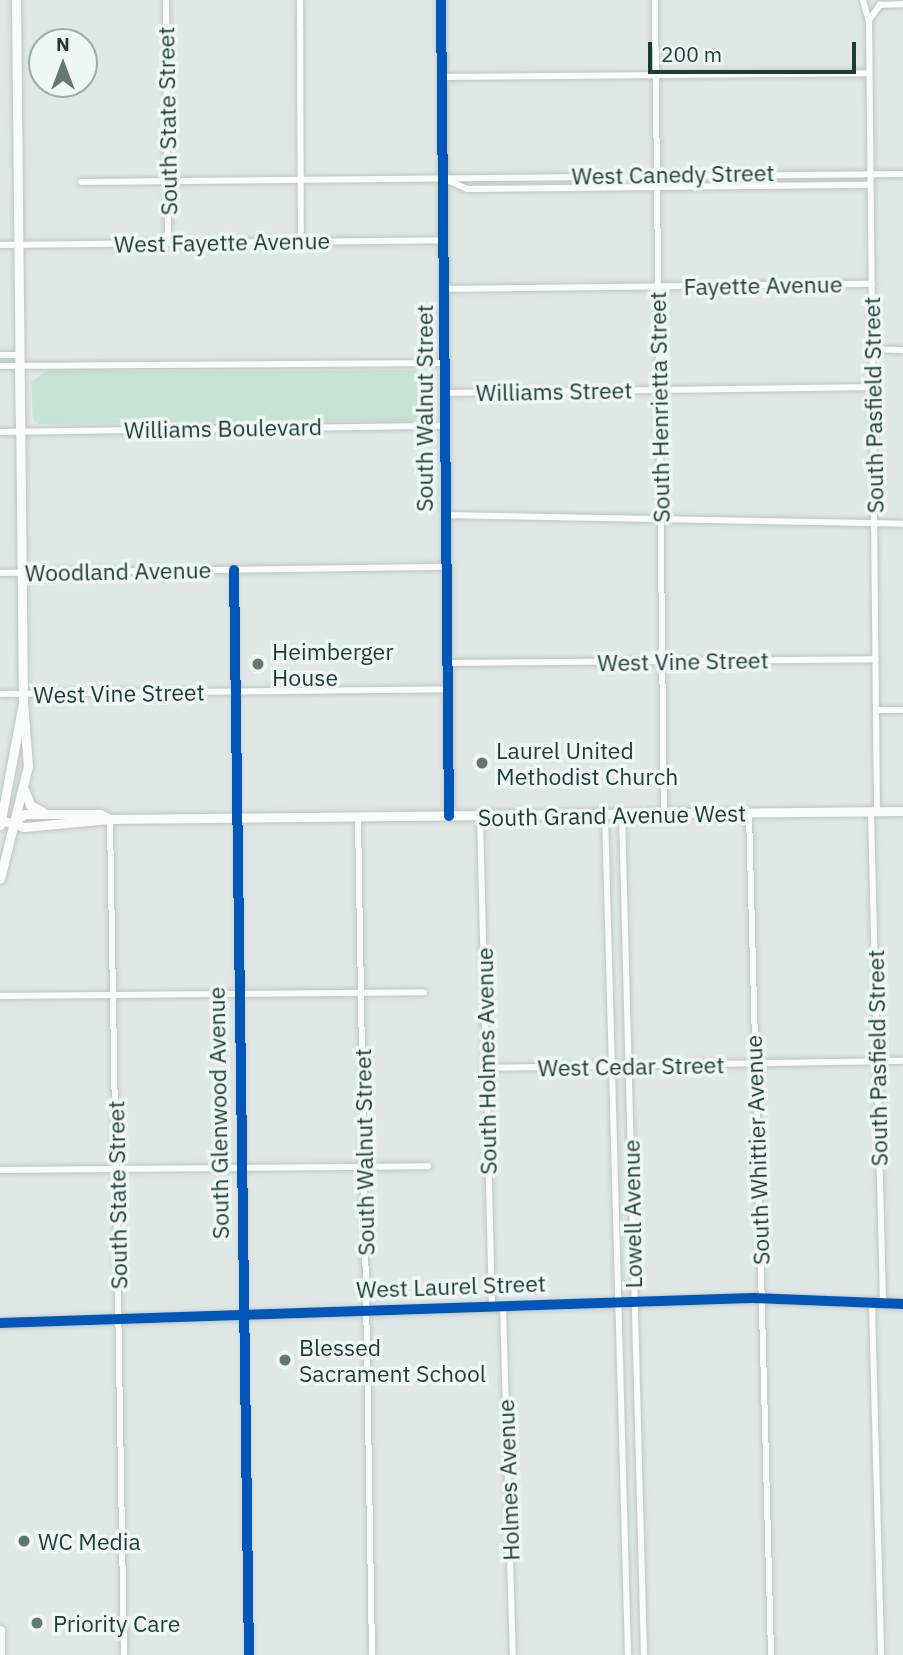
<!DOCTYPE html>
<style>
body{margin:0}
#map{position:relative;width:903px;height:1655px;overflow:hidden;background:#e0e8e6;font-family:"IBM Plex Sans",sans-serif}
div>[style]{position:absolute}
.green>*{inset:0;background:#c8e3d4}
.roads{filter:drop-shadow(0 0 2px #bdc5c3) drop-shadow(0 0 2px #bdc5c3)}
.street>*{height:6px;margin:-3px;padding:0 3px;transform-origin:3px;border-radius:3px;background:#fafcfb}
.secondary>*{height:9px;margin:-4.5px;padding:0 4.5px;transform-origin:4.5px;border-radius:4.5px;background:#fafcfb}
.cycleway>*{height:10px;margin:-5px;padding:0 5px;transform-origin:5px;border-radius:5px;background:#0057b8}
.dots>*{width:19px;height:19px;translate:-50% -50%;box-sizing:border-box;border:4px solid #eef7f4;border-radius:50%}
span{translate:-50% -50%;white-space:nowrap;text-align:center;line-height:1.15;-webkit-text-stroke:7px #eef7f4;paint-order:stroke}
.street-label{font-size:23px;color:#1d3c37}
.poi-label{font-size:23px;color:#1d3c37}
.left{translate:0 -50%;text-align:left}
.north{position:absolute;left:28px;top:28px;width:70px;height:70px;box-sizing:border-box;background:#eef7f4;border:2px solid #9aaca8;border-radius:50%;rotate:0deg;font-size:19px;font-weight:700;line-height:28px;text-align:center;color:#1d3c37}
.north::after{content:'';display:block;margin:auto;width:24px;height:32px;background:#617874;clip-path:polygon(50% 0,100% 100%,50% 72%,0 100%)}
.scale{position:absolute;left:648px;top:42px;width:208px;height:32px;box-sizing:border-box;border:4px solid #1d3c37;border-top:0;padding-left:9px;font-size:21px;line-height:24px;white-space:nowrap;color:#1d3c37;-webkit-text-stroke:5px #eef7f4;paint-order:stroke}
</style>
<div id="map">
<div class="green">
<div style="clip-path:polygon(419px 370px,431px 378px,432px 409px,410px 421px,39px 424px,33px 419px,31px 382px,46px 371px)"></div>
</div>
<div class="roads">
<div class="street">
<div style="left:166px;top:0;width:242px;rotate:89.5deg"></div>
<div style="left:300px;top:0;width:241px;rotate:89.8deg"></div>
<div style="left:655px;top:0;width:814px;rotate:89.37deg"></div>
<div style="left:863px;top:0;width:23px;rotate:75deg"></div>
<div style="left:869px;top:22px;width:790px;rotate:89.42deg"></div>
<div style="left:869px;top:20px;width:19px;rotate:-54deg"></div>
<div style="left:880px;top:5px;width:23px;rotate:-2deg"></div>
<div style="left:442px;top:77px;width:427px;rotate:-0.5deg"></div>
<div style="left:445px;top:179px;width:24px;rotate:24deg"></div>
<div style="left:467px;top:189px;width:403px;rotate:-0.6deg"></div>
<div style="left:81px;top:182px;width:822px;rotate:-0.56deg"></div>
<div style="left:0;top:245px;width:444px;rotate:-0.6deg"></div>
<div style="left:444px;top:289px;width:428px;rotate:-0.7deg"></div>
<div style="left:872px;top:349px;width:31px;rotate:2deg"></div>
<div style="left:0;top:355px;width:19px"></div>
<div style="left:0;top:366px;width:445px;rotate:-0.4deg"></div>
<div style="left:445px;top:393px;width:428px;rotate:-0.8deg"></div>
<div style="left:0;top:432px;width:445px;rotate:-0.8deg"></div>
<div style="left:446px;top:515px;width:457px;rotate:1.1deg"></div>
<div style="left:234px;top:570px;width:1085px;rotate:89.21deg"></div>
<div style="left:0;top:573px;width:446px;rotate:-0.8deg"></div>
<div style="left:448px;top:663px;width:428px;rotate:-0.5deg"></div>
<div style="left:0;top:694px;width:448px;rotate:-0.6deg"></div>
<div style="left:877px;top:710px;width:26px"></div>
<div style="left:871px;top:812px;width:492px;rotate:88.6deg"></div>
<div style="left:749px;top:813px;width:842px;rotate:88.5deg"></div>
<div style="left:605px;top:815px;width:840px;rotate:88.43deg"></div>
<div style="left:622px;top:815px;width:840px;rotate:88.5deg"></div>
<div style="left:480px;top:816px;width:490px;rotate:88.6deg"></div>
<div style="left:358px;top:817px;width:838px;rotate:89.04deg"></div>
<div style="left:110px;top:819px;width:836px;rotate:89.04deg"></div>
<div style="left:0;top:996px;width:424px;rotate:-0.5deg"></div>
<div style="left:486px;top:1068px;width:417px;rotate:-1deg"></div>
<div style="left:0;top:1170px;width:428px;rotate:-0.5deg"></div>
<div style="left:503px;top:1305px;width:350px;rotate:88.4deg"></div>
<div style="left:872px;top:1305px;width:350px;rotate:88.5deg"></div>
</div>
<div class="secondary">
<div style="left:441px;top:0;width:816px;rotate:89.44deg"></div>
<div style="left:19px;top:366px;width:65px;rotate:89.1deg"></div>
<div style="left:24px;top:789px;width:17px;rotate:69deg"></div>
<div style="left:30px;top:805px;width:13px;rotate:27deg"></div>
<div style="left:1px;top:820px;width:24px;rotate:17deg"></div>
<div style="left:24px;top:827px;width:86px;rotate:-5.3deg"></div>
<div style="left:15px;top:820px;width:12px;rotate:-31deg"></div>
<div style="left:25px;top:814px;width:75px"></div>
<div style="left:100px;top:814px;width:11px;rotate:27deg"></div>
<div style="left:110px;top:819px;width:793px;rotate:-0.58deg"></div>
<div style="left:0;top:825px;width:124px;rotate:-79.3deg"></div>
<div style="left:23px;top:703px;width:703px;rotate:-90.57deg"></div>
<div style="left:0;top:879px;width:116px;rotate:-76.1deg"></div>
<div style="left:28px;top:766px;width:63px;rotate:-94.5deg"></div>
<div style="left:0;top:1323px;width:753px;rotate:-1.9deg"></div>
<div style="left:753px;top:1298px;width:150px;rotate:2.3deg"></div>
<div style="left:0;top:1630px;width:25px;rotate:90deg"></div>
</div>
</div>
<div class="cycleway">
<div style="left:441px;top:0;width:816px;rotate:89.44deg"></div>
<div style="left:234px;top:570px;width:1085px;rotate:89.21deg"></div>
<div style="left:0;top:1323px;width:753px;rotate:-1.9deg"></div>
<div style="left:753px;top:1298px;width:150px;rotate:2.3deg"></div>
</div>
<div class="dots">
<div style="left:258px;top:664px;background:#617874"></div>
<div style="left:482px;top:763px;background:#617874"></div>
<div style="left:285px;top:1360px;background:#617874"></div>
<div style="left:24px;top:1541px;background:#617874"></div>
<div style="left:37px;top:1623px;background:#617874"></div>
</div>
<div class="street-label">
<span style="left:167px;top:121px;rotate:-91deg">South State Street</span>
<span style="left:673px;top:174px;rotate:-1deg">West Canedy Street</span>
<span style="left:222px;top:242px;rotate:-1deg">West Fayette Avenue</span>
<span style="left:763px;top:285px;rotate:-1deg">Fayette Avenue</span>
<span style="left:554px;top:391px;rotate:-1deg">Williams Street</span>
<span style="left:873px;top:405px;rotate:-91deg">South Pasfield Street</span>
<span style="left:659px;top:407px;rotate:-91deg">South Henrietta Street</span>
<span style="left:424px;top:408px;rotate:-90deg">South Walnut Street</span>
<span style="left:223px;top:428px;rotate:-1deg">Williams Boulevard</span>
<span style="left:118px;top:571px;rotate:-1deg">Woodland Avenue</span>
<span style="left:683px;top:661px;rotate:-1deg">West Vine Street</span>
<span style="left:119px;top:693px;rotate:-1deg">West Vine Street</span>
<span style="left:612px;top:815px;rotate:-1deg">South Grand Avenue West</span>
<span style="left:877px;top:1058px;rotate:-91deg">South Pasfield Street</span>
<span style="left:486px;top:1061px;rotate:-91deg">South Holmes Avenue</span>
<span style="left:631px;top:1066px;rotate:-1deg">West Cedar Street</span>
<span style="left:218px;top:1113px;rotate:-91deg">South Glenwood Avenue</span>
<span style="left:757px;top:1150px;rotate:-92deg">South Whittier Avenue</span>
<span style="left:364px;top:1152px;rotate:-91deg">South Walnut Street</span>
<span style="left:117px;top:1195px;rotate:-91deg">South State Street</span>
<span style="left:632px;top:1214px;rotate:-91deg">Lowell Avenue</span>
<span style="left:451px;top:1286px;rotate:-2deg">West Laurel Street</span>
<span style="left:508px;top:1480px;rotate:-92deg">Holmes Avenue</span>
</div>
<div class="poi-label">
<span class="left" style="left:272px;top:664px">Heimberger<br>House</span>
<span class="left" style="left:496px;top:763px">Laurel United<br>Methodist Church</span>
<span class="left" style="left:299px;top:1360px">Blessed<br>Sacrament School</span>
<span class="left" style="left:38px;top:1541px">WC Media</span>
<span class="left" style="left:53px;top:1623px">Priority Care</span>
</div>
<div class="north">N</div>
<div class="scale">200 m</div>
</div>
